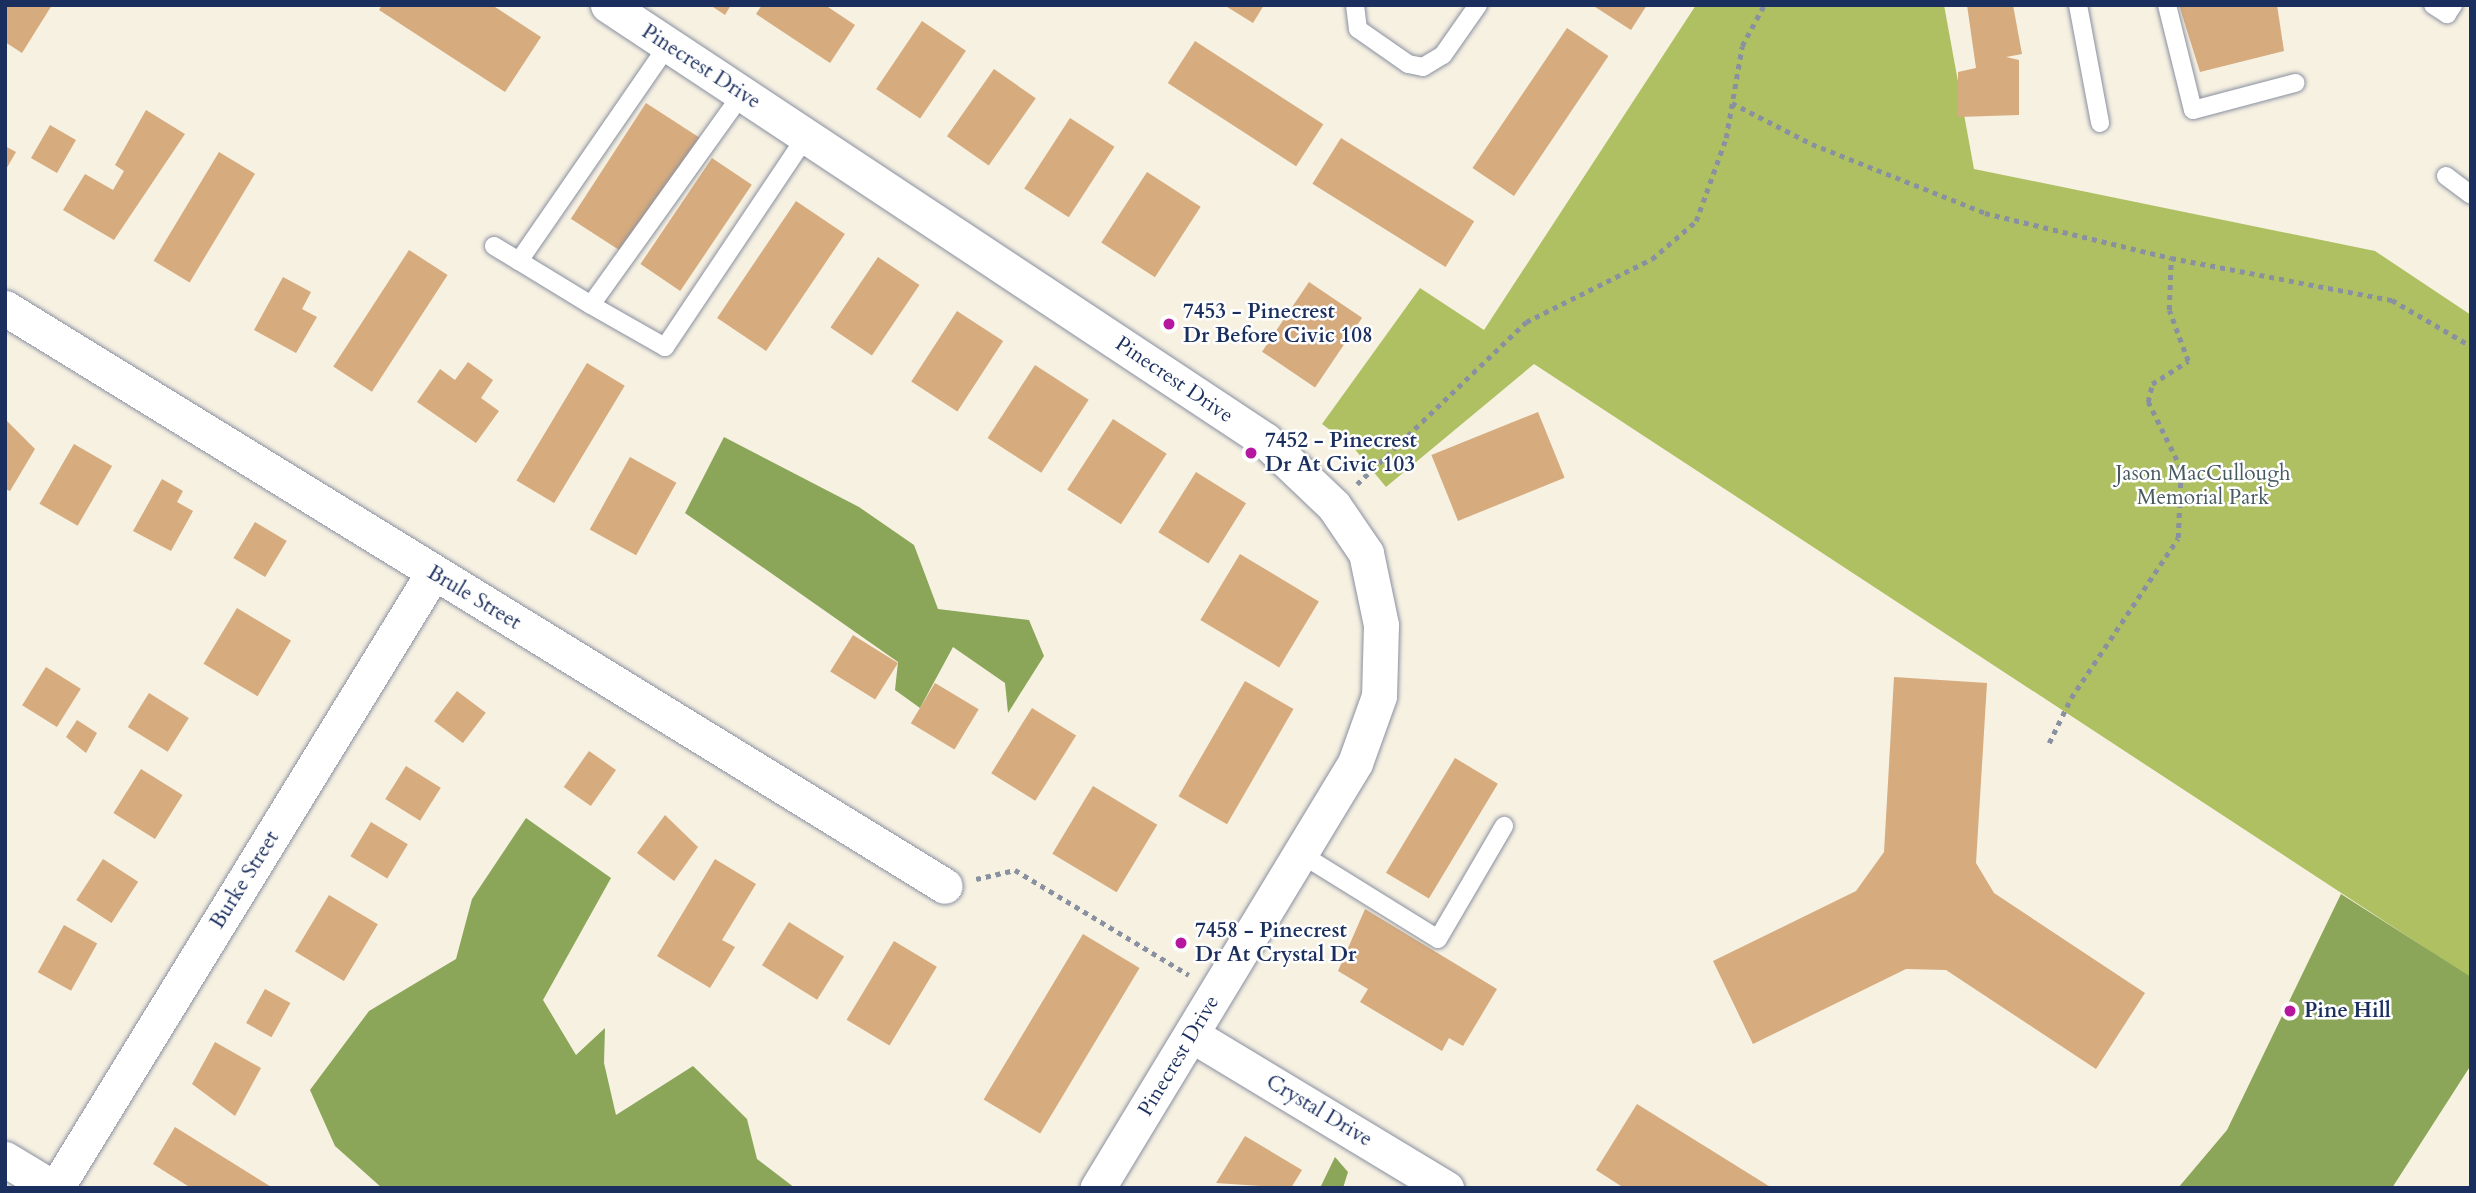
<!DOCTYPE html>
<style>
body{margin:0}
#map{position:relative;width:2476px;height:1193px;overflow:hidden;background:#f7f1e2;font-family:Cardo,serif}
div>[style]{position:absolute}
.green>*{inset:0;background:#afc063}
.forest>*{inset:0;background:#8ba659}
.building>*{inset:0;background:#d6ab7e;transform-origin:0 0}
.path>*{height:4.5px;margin-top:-2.25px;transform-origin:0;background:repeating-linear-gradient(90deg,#8990a0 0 5px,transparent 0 10px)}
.roads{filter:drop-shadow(0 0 2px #8990a0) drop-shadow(0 0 2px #8990a0)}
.service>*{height:18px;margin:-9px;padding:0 9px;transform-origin:9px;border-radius:9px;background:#fff}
.minor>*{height:35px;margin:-17.5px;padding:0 17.5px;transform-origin:17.5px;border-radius:17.5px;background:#fff}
.dots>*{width:19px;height:19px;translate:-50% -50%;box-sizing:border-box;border:4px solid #fff;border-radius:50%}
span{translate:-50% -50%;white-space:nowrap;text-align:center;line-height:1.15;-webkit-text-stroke:5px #fff;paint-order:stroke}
.street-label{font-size:21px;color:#1b2f5e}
.poi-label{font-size:21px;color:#1b2f5e;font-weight:700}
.left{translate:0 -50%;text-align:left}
.park-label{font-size:21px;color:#475a60}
.frame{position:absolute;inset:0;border:7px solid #1b2f5e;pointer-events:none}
</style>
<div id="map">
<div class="green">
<div style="clip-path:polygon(1696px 5px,1944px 5px,1974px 169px,2375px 251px,2471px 315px,2471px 978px,1534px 364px,1386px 487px,1353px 447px,1322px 424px,1420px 288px,1484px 330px)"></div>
</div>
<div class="forest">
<div style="clip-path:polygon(724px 437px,859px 507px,914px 545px,938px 609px,1029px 620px,1044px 656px,1008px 713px,1005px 683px,953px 647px,920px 708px,895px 690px,898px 662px,685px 513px)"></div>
<div style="clip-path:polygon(526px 818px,611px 878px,543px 1000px,576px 1055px,605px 1028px,604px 1063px,616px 1115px,693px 1066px,747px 1119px,757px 1159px,795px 1188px,382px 1188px,335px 1146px,310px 1090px,369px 1011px,456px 959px,472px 899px)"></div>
<div style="clip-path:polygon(2341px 894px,2471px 977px,2471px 1065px,2392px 1188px,2178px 1188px,2227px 1130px)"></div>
<div style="clip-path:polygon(1335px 1157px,1348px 1172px,1343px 1188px,1320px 1188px)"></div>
</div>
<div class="building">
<div style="clip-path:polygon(5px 5px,52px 5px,22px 53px,5px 42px)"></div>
<div style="clip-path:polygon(382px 5px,492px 5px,541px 37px,505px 92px,379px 10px)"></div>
<div style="clip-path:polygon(710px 5px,731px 5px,725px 15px)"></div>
<div style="clip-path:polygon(762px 5px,825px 5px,855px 25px,830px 63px,756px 14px)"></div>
<div style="clip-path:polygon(1224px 5px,1264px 5px,1253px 23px)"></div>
<div style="clip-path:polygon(1592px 5px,1647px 5px,1631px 30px)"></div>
<div style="clip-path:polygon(1967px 5px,2013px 5px,2022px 54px,2006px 57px,2019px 60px,2019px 115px,1958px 117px,1958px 72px,1976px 68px)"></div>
<div style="clip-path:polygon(2179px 5px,2277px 5px,2284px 51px,2200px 72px)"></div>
<div style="left:922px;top:21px;width:53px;height:82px;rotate:34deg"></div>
<div style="left:1567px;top:28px;width:50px;height:169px;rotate:34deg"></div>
<div style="left:1195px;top:41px;width:153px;height:50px;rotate:33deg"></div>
<div style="left:994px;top:69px;width:51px;height:82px;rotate:35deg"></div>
<div style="left:646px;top:103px;width:64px;height:138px;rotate:33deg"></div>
<div style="clip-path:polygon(146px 110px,185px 134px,114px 240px,63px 210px,85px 174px,113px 190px,124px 171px,115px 165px)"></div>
<div style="left:1070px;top:118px;width:53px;height:84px;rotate:33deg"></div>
<div style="left:50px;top:125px;width:30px;height:38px;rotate:30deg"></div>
<div style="left:1341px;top:138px;width:157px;height:54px;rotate:32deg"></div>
<div style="clip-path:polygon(5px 146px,16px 152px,5px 171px)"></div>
<div style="left:219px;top:152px;width:42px;height:127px;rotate:31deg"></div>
<div style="left:712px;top:158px;width:48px;height:128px;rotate:34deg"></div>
<div style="left:1147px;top:172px;width:64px;height:84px;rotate:33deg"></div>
<div style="left:796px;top:201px;width:59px;height:141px;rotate:34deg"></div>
<div style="left:409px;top:250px;width:46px;height:139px;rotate:33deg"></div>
<div style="left:878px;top:257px;width:50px;height:85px;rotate:34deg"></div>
<div style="clip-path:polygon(283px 277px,311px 292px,302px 309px,317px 317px,296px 353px,254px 330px)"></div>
<div style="left:1309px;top:282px;width:64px;height:84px;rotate:34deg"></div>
<div style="left:957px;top:311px;width:55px;height:84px;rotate:33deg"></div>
<div style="clip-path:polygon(468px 362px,493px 380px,481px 398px,499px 411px,476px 443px,417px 402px,440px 369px,455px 380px)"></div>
<div style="left:587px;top:363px;width:44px;height:137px;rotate:31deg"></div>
<div style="left:1035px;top:365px;width:64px;height:87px;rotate:33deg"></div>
<div style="left:1538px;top:412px;width:71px;height:115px;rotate:68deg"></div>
<div style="clip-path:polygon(5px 419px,35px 449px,10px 491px,5px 489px)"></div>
<div style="left:1113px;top:419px;width:64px;height:84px;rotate:33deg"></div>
<div style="left:74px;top:444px;width:44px;height:69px;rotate:30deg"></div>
<div style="left:630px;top:457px;width:53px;height:83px;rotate:29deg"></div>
<div style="left:1196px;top:472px;width:59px;height:71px;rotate:32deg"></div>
<div style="clip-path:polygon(162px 479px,183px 491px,177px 502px,193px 511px,171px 551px,133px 531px)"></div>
<div style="left:255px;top:522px;width:37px;height:42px;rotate:31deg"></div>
<div style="left:1240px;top:554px;width:92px;height:77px;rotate:31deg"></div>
<div style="left:237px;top:608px;width:63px;height:65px;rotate:31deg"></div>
<div style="left:853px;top:635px;width:53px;height:43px;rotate:32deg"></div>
<div style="left:46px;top:667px;width:41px;height:45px;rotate:32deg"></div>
<div style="clip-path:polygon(1894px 677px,1987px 683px,1976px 863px,1994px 893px,2145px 993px,2096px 1069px,1946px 970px,1906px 969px,1753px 1044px,1713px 961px,1856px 891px,1884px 852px)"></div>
<div style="left:1245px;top:681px;width:56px;height:133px;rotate:30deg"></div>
<div style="left:935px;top:683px;width:51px;height:47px;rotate:31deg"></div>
<div style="left:457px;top:691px;width:36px;height:38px;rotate:37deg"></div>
<div style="left:149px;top:693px;width:47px;height:40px;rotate:32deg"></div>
<div style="left:1032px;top:708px;width:52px;height:77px;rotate:32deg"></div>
<div style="clip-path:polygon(77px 720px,97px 733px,86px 753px,66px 737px)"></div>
<div style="left:589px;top:751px;width:33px;height:44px;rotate:35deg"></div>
<div style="left:1455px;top:758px;width:50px;height:134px;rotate:31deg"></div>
<div style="left:406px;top:766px;width:41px;height:39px;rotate:32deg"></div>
<div style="left:141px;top:769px;width:49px;height:52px;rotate:32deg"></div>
<div style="left:1093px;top:786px;width:75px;height:79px;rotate:31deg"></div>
<div style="clip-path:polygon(665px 815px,698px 847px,674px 881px,637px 853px)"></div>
<div style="left:371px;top:822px;width:43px;height:40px;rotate:31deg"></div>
<div style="left:103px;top:859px;width:42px;height:49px;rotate:33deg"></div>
<div style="clip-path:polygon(715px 859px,756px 884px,722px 940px,735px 947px,710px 988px,657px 956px)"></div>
<div style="left:329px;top:895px;width:57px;height:66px;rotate:31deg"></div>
<div style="clip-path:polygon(1365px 909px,1497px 989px,1463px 1046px,1449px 1038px,1442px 1051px,1360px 1002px,1368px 989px,1338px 971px)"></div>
<div style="left:789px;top:922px;width:65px;height:51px;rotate:32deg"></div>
<div style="left:64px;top:925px;width:38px;height:54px;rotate:29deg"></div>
<div style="left:1083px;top:934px;width:66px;height:193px;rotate:31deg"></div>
<div style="left:894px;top:941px;width:50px;height:92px;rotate:31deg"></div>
<div style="left:265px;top:989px;width:29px;height:39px;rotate:29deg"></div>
<div style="clip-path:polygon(215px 1042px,261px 1068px,235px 1116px,192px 1084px)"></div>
<div style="clip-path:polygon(1637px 1104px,1772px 1188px,1624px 1188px,1596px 1170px)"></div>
<div style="clip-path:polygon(175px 1127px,273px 1188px,191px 1188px,153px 1164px)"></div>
<div style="clip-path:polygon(1245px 1136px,1302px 1170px,1291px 1188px,1216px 1183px)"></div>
</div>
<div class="path">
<div style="left:1732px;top:103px;width:90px;rotate:27.1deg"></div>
<div style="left:1812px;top:144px;width:186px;rotate:21.7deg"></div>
<div style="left:1985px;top:213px;width:191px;rotate:13.6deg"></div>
<div style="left:2171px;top:258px;width:225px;rotate:10.8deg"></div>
<div style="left:2392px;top:300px;width:91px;rotate:30.2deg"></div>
<div style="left:1357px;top:484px;width:234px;rotate:-43.8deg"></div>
<div style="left:1526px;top:322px;width:141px;rotate:-26.6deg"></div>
<div style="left:1652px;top:259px;width:58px;rotate:-40.8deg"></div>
<div style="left:1696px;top:221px;width:88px;rotate:-70.1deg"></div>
<div style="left:1726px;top:138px;width:93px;rotate:-80.1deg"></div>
<div style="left:1742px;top:46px;width:47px;rotate:-61.8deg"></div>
<div style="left:2049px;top:743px;width:50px;rotate:-63.9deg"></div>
<div style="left:2071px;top:698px;width:192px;rotate:-56.2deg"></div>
<div style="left:2178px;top:538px;width:69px;rotate:-87.5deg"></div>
<div style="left:2181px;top:469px;width:75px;rotate:-116.2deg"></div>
<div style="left:2148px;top:402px;width:18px;rotate:-77deg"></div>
<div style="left:2152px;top:384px;width:43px;rotate:-32.6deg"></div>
<div style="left:2188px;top:361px;width:54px;rotate:-110.4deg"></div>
<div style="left:2169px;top:310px;width:52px;rotate:-87.8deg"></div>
<div style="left:976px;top:879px;width:40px;rotate:-13deg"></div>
<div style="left:1015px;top:870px;width:203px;rotate:31.1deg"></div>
</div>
<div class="roads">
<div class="service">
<div style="left:1355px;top:5px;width:24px;rotate:83deg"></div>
<div style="left:1358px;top:29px;width:61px;rotate:35deg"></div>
<div style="left:1408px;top:64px;width:15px;rotate:11deg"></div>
<div style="left:1423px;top:67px;width:23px;rotate:-31deg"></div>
<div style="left:1443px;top:55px;width:61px;rotate:-55deg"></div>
<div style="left:2078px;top:5px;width:120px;rotate:79.4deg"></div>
<div style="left:2167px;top:5px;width:108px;rotate:76.1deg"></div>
<div style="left:2193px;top:110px;width:106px;rotate:-14.8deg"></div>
<div style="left:2433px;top:5px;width:17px;rotate:33deg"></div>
<div style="left:2447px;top:14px;width:11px;rotate:-56deg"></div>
<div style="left:742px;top:94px;width:259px;rotate:125.6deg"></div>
<div style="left:591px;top:305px;width:85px;rotate:29.6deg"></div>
<div style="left:665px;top:347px;width:254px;rotate:-56.2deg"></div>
<div style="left:2446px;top:176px;width:31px;rotate:37deg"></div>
<div style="left:494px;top:246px;width:29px;rotate:31deg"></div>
<div style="left:519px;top:261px;width:262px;rotate:-55.4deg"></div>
<div style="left:519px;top:261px;width:84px;rotate:31.4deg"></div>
<div style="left:1301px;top:854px;width:161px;rotate:31.8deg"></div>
<div style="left:1438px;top:939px;width:131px;rotate:-59.7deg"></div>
</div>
<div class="minor">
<div style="left:608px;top:5px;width:788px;rotate:33.51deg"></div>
<div style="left:1265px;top:440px;width:95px;rotate:43.7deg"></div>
<div style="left:1334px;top:506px;width:57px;rotate:55.8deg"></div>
<div style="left:1366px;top:553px;width:74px;rotate:78.2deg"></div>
<div style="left:1381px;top:625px;width:71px;rotate:91.6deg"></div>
<div style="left:1379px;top:696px;width:71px;rotate:109.7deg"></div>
<div style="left:1355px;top:763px;width:497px;rotate:121.2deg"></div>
<div style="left:5px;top:308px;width:1103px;rotate:31.59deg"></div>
<div style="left:1192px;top:1035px;width:297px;rotate:31.1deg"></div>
<div style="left:5px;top:1159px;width:56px;rotate:31.1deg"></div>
<div style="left:56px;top:1188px;width:721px;rotate:-58.49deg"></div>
</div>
</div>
<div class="dots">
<div style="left:1169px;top:324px;background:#b5179e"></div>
<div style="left:1251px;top:453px;background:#b5179e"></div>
<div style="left:1181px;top:943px;background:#b5179e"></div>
<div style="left:2290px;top:1011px;background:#b5179e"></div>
</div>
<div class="street-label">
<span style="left:701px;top:67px;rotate:33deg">Pinecrest Drive</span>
<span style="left:1174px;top:380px;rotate:34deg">Pinecrest Drive</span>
<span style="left:474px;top:598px;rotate:31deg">Brule Street</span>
<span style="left:245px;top:880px;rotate:-58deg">Burke Street</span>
<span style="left:1179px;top:1056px;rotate:-59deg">Pinecrest Drive</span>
<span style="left:1319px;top:1111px;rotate:31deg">Crystal Drive</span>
</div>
<div class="poi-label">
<span class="left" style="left:1183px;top:324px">7453 - Pinecrest<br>Dr Before Civic 108</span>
<span class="left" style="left:1265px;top:453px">7452 - Pinecrest<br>Dr At Civic 103</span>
<span class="left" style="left:1195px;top:943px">7458 - Pinecrest<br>Dr At Crystal Dr</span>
<span class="left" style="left:2304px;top:1011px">Pine Hill</span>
</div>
<div class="park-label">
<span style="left:2203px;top:486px">Jason MacCullough<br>Memorial Park</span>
</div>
<div class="frame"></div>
</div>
